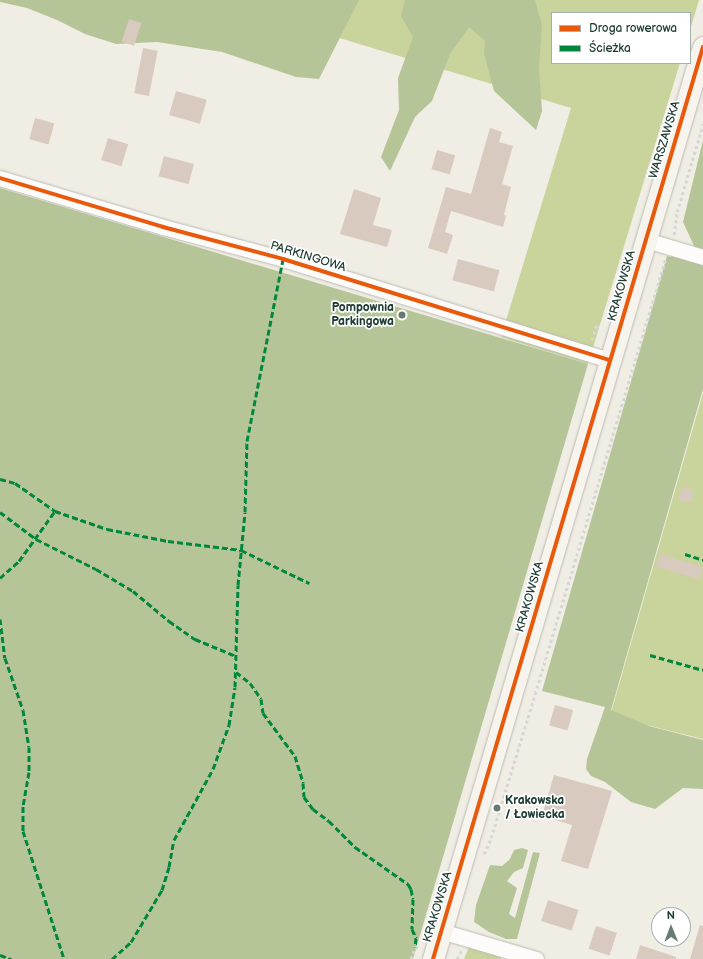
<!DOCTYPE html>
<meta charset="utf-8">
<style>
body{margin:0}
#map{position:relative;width:703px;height:959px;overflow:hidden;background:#f0ede4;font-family:"Balsamiq Sans",sans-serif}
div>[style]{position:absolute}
.green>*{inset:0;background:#c9d39c}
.forest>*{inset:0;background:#b6c597}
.building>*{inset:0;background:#d9cabf;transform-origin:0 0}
.path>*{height:2.5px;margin-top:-1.25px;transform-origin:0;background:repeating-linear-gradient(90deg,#d6d7d5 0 3px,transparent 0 6px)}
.roads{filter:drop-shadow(0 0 1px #babbb4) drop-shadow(0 0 1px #babbb4)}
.street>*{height:15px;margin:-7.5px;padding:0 7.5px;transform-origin:7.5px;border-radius:7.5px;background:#fdfcfb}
.secondary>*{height:21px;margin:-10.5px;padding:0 10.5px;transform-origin:10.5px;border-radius:10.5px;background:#f7f3ed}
.quiet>*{height:3px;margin-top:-1.5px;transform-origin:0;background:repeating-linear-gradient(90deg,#00873e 0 6px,transparent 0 9px)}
.cycleway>*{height:4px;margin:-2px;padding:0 2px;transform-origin:2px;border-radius:2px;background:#e8590c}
.dots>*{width:11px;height:11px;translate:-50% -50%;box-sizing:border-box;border:2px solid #fff;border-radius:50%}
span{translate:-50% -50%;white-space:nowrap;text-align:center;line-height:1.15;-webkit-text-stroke:3.5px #fff;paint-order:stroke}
.street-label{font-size:12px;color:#1f3d34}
.poi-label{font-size:12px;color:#1f3d34;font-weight:700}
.right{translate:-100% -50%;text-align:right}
.left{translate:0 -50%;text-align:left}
.legend{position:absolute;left:551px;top:12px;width:140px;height:52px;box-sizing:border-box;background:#fff;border:1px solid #a5b1ae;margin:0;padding:5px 7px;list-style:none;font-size:12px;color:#1f3d34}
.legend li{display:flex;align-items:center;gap:8px;height:20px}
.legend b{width:20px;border:1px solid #a5b1ae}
.north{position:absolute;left:651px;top:907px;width:40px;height:40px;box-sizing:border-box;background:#fff;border:1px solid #a5b1ae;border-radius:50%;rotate:359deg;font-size:11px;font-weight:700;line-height:16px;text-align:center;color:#1f3d34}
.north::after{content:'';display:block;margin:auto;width:14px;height:18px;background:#687b72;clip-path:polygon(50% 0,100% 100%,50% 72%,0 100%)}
</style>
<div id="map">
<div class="green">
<div style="clip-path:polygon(213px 0,699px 0,690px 30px,690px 13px,552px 13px,552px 63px,680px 63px,588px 364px,501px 337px,571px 108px)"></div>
<div style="clip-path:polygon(703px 393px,703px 739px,610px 716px)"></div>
<div style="clip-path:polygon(469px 947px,494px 954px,501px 957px,501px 959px,464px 959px)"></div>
</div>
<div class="forest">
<div style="clip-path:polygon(0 0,359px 0,319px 79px,296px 77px,222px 52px,157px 42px,116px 44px,85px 34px,57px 20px,27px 8px,0 2px)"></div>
<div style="clip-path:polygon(405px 0,535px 0,542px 25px,539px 67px,542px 111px,536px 130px,494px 91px,484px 54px,485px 41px,469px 27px,450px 54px,432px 101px,415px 117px,390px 171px,381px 157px,399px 110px,398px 78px,413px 37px,401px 16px)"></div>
<div style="clip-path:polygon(703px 140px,703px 251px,695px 248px,683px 222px)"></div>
<div style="clip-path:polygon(0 188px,588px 364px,413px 959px,0 959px)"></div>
<div style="clip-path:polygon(673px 250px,703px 259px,703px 389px,611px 710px,649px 726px,703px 740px,703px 789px,683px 788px,655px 809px,631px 802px,605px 782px,591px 776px,586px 769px,587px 759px,605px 707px,542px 691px,667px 256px,671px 257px)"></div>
<div style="clip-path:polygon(522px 848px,528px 850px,523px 868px,514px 872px,507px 881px,517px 888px,509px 914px,515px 918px,533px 852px,540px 853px,517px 939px,506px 939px,489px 932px,474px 922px,476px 905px,490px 865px,502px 866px,510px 859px,514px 850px)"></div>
</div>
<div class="building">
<div style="left:129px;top:19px;width:13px;height:24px;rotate:18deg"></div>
<div style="left:143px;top:48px;width:15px;height:46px;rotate:11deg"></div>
<div style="left:176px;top:91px;width:32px;height:25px;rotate:16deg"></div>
<div style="left:35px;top:118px;width:20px;height:22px;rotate:15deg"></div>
<div style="clip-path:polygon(490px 128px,502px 132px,499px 142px,513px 146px,502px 184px,511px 187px,504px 215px,506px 216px,503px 227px,451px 211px,445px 232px,453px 235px,447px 254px,428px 248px,446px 187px,471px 194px)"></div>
<div style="left:108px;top:138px;width:21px;height:23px;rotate:17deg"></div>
<div style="left:437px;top:150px;width:19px;height:20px;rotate:16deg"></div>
<div style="left:164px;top:156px;width:31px;height:21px;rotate:15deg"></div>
<div style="clip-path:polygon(354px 189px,381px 198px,373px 225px,392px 230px,387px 247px,340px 234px)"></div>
<div style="left:458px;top:259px;width:43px;height:22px;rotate:15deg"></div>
<div style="left:681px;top:488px;width:12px;height:13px;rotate:5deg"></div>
<div style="left:660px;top:554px;width:45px;height:13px;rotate:17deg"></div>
<div style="left:555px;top:705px;width:19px;height:21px;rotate:16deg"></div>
<div style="clip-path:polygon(554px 775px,612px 791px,588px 869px,561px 861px,572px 825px,542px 816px)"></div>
<div style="left:548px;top:900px;width:32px;height:22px;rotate:18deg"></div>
<div style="clip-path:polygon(700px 925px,703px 926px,703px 959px,690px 959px)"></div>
<div style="left:596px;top:926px;width:22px;height:24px;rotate:18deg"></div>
<div style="clip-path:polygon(640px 945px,676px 957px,676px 959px,636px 959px)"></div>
</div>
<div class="path">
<div style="left:674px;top:235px;width:23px;rotate:-83deg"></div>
<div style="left:677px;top:212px;width:92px;rotate:-73.5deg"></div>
<div style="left:592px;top:340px;width:15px;rotate:-74deg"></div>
<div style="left:596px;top:326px;width:6px;rotate:18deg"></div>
<div style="left:484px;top:854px;width:17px;rotate:-66deg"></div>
<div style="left:491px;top:838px;width:151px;rotate:-73deg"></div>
<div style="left:535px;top:694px;width:453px;rotate:-73.3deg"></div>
<div style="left:411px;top:959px;width:13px;rotate:-72deg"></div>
<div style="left:415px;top:947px;width:5px;rotate:11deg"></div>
<div style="left:457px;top:959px;width:9px;rotate:-63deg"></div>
</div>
<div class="roads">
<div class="street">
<div style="left:0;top:178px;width:170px;rotate:16.7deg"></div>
<div style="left:163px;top:227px;width:124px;rotate:14.9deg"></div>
<div style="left:283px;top:259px;width:342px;rotate:17.2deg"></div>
<div style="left:646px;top:240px;width:59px;rotate:16.6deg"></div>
<div style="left:441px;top:931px;width:99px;rotate:16.4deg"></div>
</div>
<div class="secondary">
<div style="left:433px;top:959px;width:951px;rotate:-73.51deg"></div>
</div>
</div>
<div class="quiet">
<div style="left:0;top:479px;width:16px;rotate:15deg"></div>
<div style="left:15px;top:483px;width:49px;rotate:35deg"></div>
<div style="left:55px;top:511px;width:55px;rotate:19.1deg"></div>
<div style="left:107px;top:529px;width:62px;rotate:11.1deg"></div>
<div style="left:168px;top:541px;width:74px;rotate:7deg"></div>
<div style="left:241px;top:550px;width:76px;rotate:25.9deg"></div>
<div style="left:0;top:512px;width:45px;rotate:36.9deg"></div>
<div style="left:36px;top:539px;width:67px;rotate:26.6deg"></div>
<div style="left:96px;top:569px;width:43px;rotate:30.7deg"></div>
<div style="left:133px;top:591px;width:47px;rotate:39.8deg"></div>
<div style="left:169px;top:621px;width:32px;rotate:35deg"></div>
<div style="left:195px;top:639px;width:44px;rotate:22.5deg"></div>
<div style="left:685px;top:554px;width:19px;rotate:18deg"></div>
<div style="left:0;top:578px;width:25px;rotate:-42deg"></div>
<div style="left:19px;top:561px;width:62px;rotate:-54.2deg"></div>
<div style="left:0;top:619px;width:39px;rotate:83deg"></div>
<div style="left:5px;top:658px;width:55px;rotate:70.9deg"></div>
<div style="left:23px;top:710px;width:37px;rotate:81deg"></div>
<div style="left:29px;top:747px;width:25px;rotate:90deg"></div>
<div style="left:29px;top:772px;width:35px;rotate:100deg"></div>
<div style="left:23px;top:806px;width:25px;rotate:90deg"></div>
<div style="left:23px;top:831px;width:134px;rotate:72.2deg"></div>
<div style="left:650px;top:655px;width:55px;rotate:15.8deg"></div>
<div style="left:236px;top:672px;width:18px;rotate:38deg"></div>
<div style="left:250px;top:683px;width:19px;rotate:55deg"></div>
<div style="left:261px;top:699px;width:14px;rotate:82deg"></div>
<div style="left:263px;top:713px;width:54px;rotate:53.3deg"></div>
<div style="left:295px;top:756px;width:28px;rotate:73deg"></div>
<div style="left:303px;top:783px;width:14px;rotate:86deg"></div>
<div style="left:304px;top:797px;width:15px;rotate:53deg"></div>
<div style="left:313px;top:809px;width:20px;rotate:37deg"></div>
<div style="left:329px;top:821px;width:37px;rotate:45deg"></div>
<div style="left:355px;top:847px;width:65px;rotate:34.9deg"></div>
<div style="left:408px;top:884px;width:6px;rotate:59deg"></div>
<div style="left:411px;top:889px;width:10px;rotate:79deg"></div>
<div style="left:413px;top:899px;width:30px;rotate:92deg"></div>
<div style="left:412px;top:929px;width:10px;rotate:66deg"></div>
<div style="left:416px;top:938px;width:9px;rotate:96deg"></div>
<div style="left:0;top:955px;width:12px;rotate:20deg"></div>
<div style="left:112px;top:959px;width:25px;rotate:-42deg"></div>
<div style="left:131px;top:942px;width:61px;rotate:-59.2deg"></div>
<div style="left:162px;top:890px;width:24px;rotate:-73deg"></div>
<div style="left:169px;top:867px;width:27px;rotate:-80deg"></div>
<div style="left:174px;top:840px;width:81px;rotate:-61.2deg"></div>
<div style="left:213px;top:769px;width:47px;rotate:-70deg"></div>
<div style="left:229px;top:725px;width:38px;rotate:-81deg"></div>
<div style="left:235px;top:687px;width:102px;rotate:-88.3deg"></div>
<div style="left:238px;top:585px;width:73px;rotate:-84.5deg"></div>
<div style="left:245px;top:512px;width:71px;rotate:-88.4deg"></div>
<div style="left:247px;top:441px;width:186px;rotate:-78.8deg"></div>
</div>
<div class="cycleway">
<div style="left:0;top:178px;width:170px;rotate:16.7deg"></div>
<div style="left:163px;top:227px;width:124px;rotate:14.9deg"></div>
<div style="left:283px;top:259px;width:342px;rotate:17.2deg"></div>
<div style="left:433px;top:959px;width:951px;rotate:-73.51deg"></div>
</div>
<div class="dots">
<div style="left:402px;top:315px;background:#687b72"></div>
<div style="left:497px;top:808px;background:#687b72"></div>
</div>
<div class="street-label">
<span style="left:665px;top:140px;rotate:-73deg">WARSZAWSKA</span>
<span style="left:308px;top:257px;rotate:17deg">PARKINGOWA</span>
<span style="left:622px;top:286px;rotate:-74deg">KRAKOWSKA</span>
<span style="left:530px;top:597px;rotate:-74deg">KRAKOWSKA</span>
<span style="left:438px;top:907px;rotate:-73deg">KRAKOWSKA</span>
</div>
<div class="poi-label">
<span class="right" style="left:394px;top:315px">Pompownia<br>Parkingowa</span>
<span class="left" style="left:505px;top:808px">Krakowska<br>/ Łowiecka</span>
</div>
<ul class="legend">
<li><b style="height:5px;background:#e8590c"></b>Droga rowerowa</li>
<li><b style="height:5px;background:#00873e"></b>Ścieżka</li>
</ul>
<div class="north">N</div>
</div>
